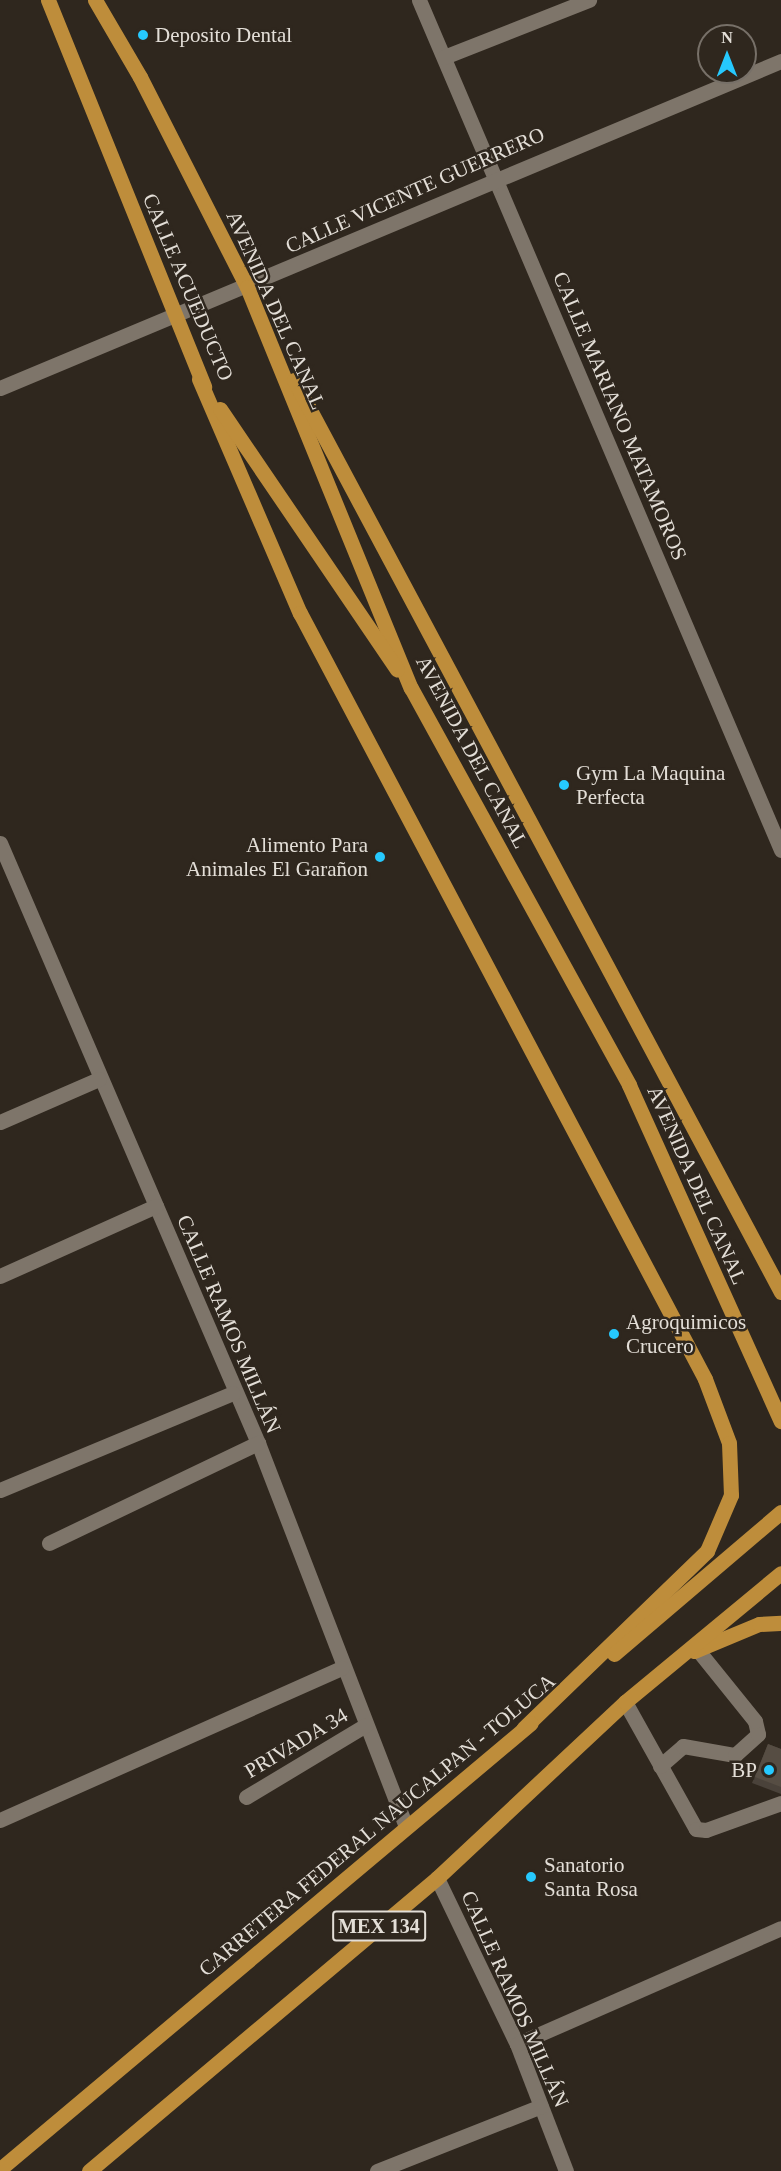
<!DOCTYPE html>
<meta charset="utf-8">
<style>
body{margin:0}
#map{position:relative;width:781px;height:2171px;overflow:hidden;background:#2f271e;font-family:"Times New Roman",serif}
div>[style]{position:absolute}
.minor>*{height:15px;margin:-7.5px;padding:0 7.5px;transform-origin:7.5px;border-radius:7.5px;background:#7e756a}
.major>*{height:15px;margin:-7.5px;padding:0 7.5px;transform-origin:7.5px;border-radius:7.5px;background:#be8d3b}
.wall>*{inset:0;background:#4a423a}
.building>*{inset:0;background:#564d43}
.dots>*{width:16px;height:16px;translate:-50% -50%;box-sizing:border-box;border:3px solid #2f271e;border-radius:50%}
span{translate:-50% -50%;white-space:nowrap;text-align:center;line-height:1.15;-webkit-text-stroke:5px #2f271e;paint-order:stroke}
.shield-label span{padding:2px 4px;background:#2f271e;border:2px solid;border-radius:4px;-webkit-text-stroke-width:0}
.shield-label{font-size:20px;color:#e3ded7;font-weight:700}
.poi-label{font-size:21px;color:#e3ded7}
.left{translate:0 -50%;text-align:left}
.right{translate:-100% -50%;text-align:right}
.street-label{font-size:21px;color:#e3ded7}
.north{position:absolute;left:697px;top:24px;width:60px;height:60px;box-sizing:border-box;background:#2f271e;border:2px solid #777068;border-radius:50%;rotate:0deg;font-size:16px;font-weight:700;line-height:24px;text-align:center;color:#e3ded7}
.north::after{content:'';display:block;margin:auto;width:21px;height:27px;background:#26c9fe;clip-path:polygon(50% 0,100% 100%,50% 72%,0 100%)}
</style>
<div id="map">
<div class="minor">
<div style="left:419px;top:0;width:924px;rotate:66.93deg"></div>
<div style="left:444px;top:57px;width:156px;rotate:-21.5deg"></div>
<div style="left:0;top:388px;width:847px;rotate:-22.72deg"></div>
<div style="left:0;top:843px;width:653px;rotate:66.73deg"></div>
<div style="left:258px;top:1443px;width:411px;rotate:68.9deg"></div>
<div style="left:0;top:1122px;width:108px;rotate:-23.5deg"></div>
<div style="left:0;top:1276px;width:171px;rotate:-24.2deg"></div>
<div style="left:0;top:1490px;width:252px;rotate:-22.6deg"></div>
<div style="left:49px;top:1543px;width:232px;rotate:-25.6deg"></div>
<div style="left:625px;top:1702px;width:145px;rotate:60.8deg"></div>
<div style="left:696px;top:1829px;width:10px;rotate:6deg"></div>
<div style="left:706px;top:1830px;width:80px;rotate:-19.8deg"></div>
<div style="left:660px;top:1766px;width:30px;rotate:-41deg"></div>
<div style="left:683px;top:1746px;width:53px;rotate:9.8deg"></div>
<div style="left:735px;top:1755px;width:31px;rotate:-42deg"></div>
<div style="left:758px;top:1734px;width:13px;rotate:-103deg"></div>
<div style="left:755px;top:1721px;width:92px;rotate:-128.9deg"></div>
<div style="left:246px;top:1797px;width:140px;rotate:-31deg"></div>
<div style="left:0;top:1820px;width:374px;rotate:-24deg"></div>
<div style="left:437px;top:1878px;width:184px;rotate:64.3deg"></div>
<div style="left:517px;top:2044px;width:136px;rotate:68.9deg"></div>
<div style="left:517px;top:2044px;width:288px;rotate:-23.7deg"></div>
<div style="left:377px;top:2171px;width:176px;rotate:-21.6deg"></div>
</div>
<div class="major">
<div style="left:48px;top:0;width:417px;rotate:68deg"></div>
<div style="left:95px;top:0;width:89px;rotate:59.7deg"></div>
<div style="left:140px;top:77px;width:236px;rotate:63deg"></div>
<div style="left:247px;top:287px;width:433px;rotate:67.8deg"></div>
<div style="left:411px;top:688px;width:453px;rotate:61.2deg"></div>
<div style="left:629px;top:1085px;width:369px;rotate:65.7deg"></div>
<div style="left:199px;top:379px;width:255px;rotate:66.7deg"></div>
<div style="left:300px;top:613px;width:866px;rotate:62.13deg"></div>
<div style="left:705px;top:1379px;width:68px;rotate:69.4deg"></div>
<div style="left:729px;top:1443px;width:52px;rotate:87.8deg"></div>
<div style="left:731px;top:1495px;width:61px;rotate:113.2deg"></div>
<div style="left:707px;top:1551px;width:255px;rotate:136deg"></div>
<div style="left:294px;top:380px;width:1034px;rotate:61.9deg"></div>
<div style="left:220px;top:409px;width:315px;rotate:55.8deg"></div>
<div style="left:694px;top:1651px;width:70px;rotate:-22.6deg"></div>
<div style="left:759px;top:1624px;width:22px;rotate:-3deg"></div>
<div style="left:614px;top:1654px;width:219px;rotate:-40.4deg"></div>
<div style="left:0;top:2169px;width:693px;rotate:-40.03deg"></div>
<div style="left:89px;top:2171px;width:455px;rotate:-40.1deg"></div>
<div style="left:437px;top:1878px;width:258px;rotate:-43.1deg"></div>
<div style="left:625px;top:1702px;width:202px;rotate:-39.6deg"></div>
</div>
<div class="wall">
<div style="clip-path:polygon(768px 1744px,781px 1749px,781px 1794px,752px 1783px)"></div>
</div>
<div class="building">
<div style="clip-path:polygon(768px 1744px,781px 1749px,781px 1787px,755px 1777px)"></div>
</div>
<div class="dots">
<div style="left:143px;top:35px;background:#26c9fe"></div>
<div style="left:564px;top:785px;background:#26c9fe"></div>
<div style="left:380px;top:857px;background:#26c9fe"></div>
<div style="left:614px;top:1334px;background:#26c9fe"></div>
<div style="left:769px;top:1770px;background:#26c9fe"></div>
<div style="left:531px;top:1877px;background:#26c9fe"></div>
</div>
<div class="shield-label">
<span style="left:379px;top:1926px">MEX 134</span>
</div>
<div class="poi-label">
<span class="left" style="left:155px;top:35px">Deposito Dental</span>
<span class="left" style="left:576px;top:785px">Gym La Maquina<br>Perfecta</span>
<span class="right" style="left:368px;top:857px">Alimento Para<br>Animales El Garañon</span>
<span class="left" style="left:626px;top:1334px">Agroquimicos<br>Crucero</span>
<span class="right" style="left:757px;top:1770px">BP</span>
<span class="left" style="left:544px;top:1877px">Sanatorio<br>Santa Rosa</span>
</div>
<div class="street-label">
<span style="left:415px;top:190px;rotate:-24deg">CALLE VICENTE GUERRERO</span>
<span style="left:188px;top:287px;rotate:67deg">CALLE ACUEDUCTO</span>
<span style="left:276px;top:310px;rotate:66deg">AVENIDA DEL CANAL</span>
<span style="left:620px;top:416px;rotate:67deg">CALLE MARIANO MATAMOROS</span>
<span style="left:472px;top:752px;rotate:62deg">AVENIDA DEL CANAL</span>
<span style="left:697px;top:1185px;rotate:66deg">AVENIDA DEL CANAL</span>
<span style="left:229px;top:1324px;rotate:67deg">CALLE RAMOS MILLÁN</span>
<span style="left:296px;top:1743px;rotate:-31deg">PRIVADA 34</span>
<span style="left:377px;top:1825px;rotate:-40deg">CARRETERA FEDERAL NAUCALPAN - TOLUCA</span>
<span style="left:515px;top:1999px;rotate:66deg">CALLE RAMOS MILLÁN</span>
</div>
<div class="north">N</div>
</div>
